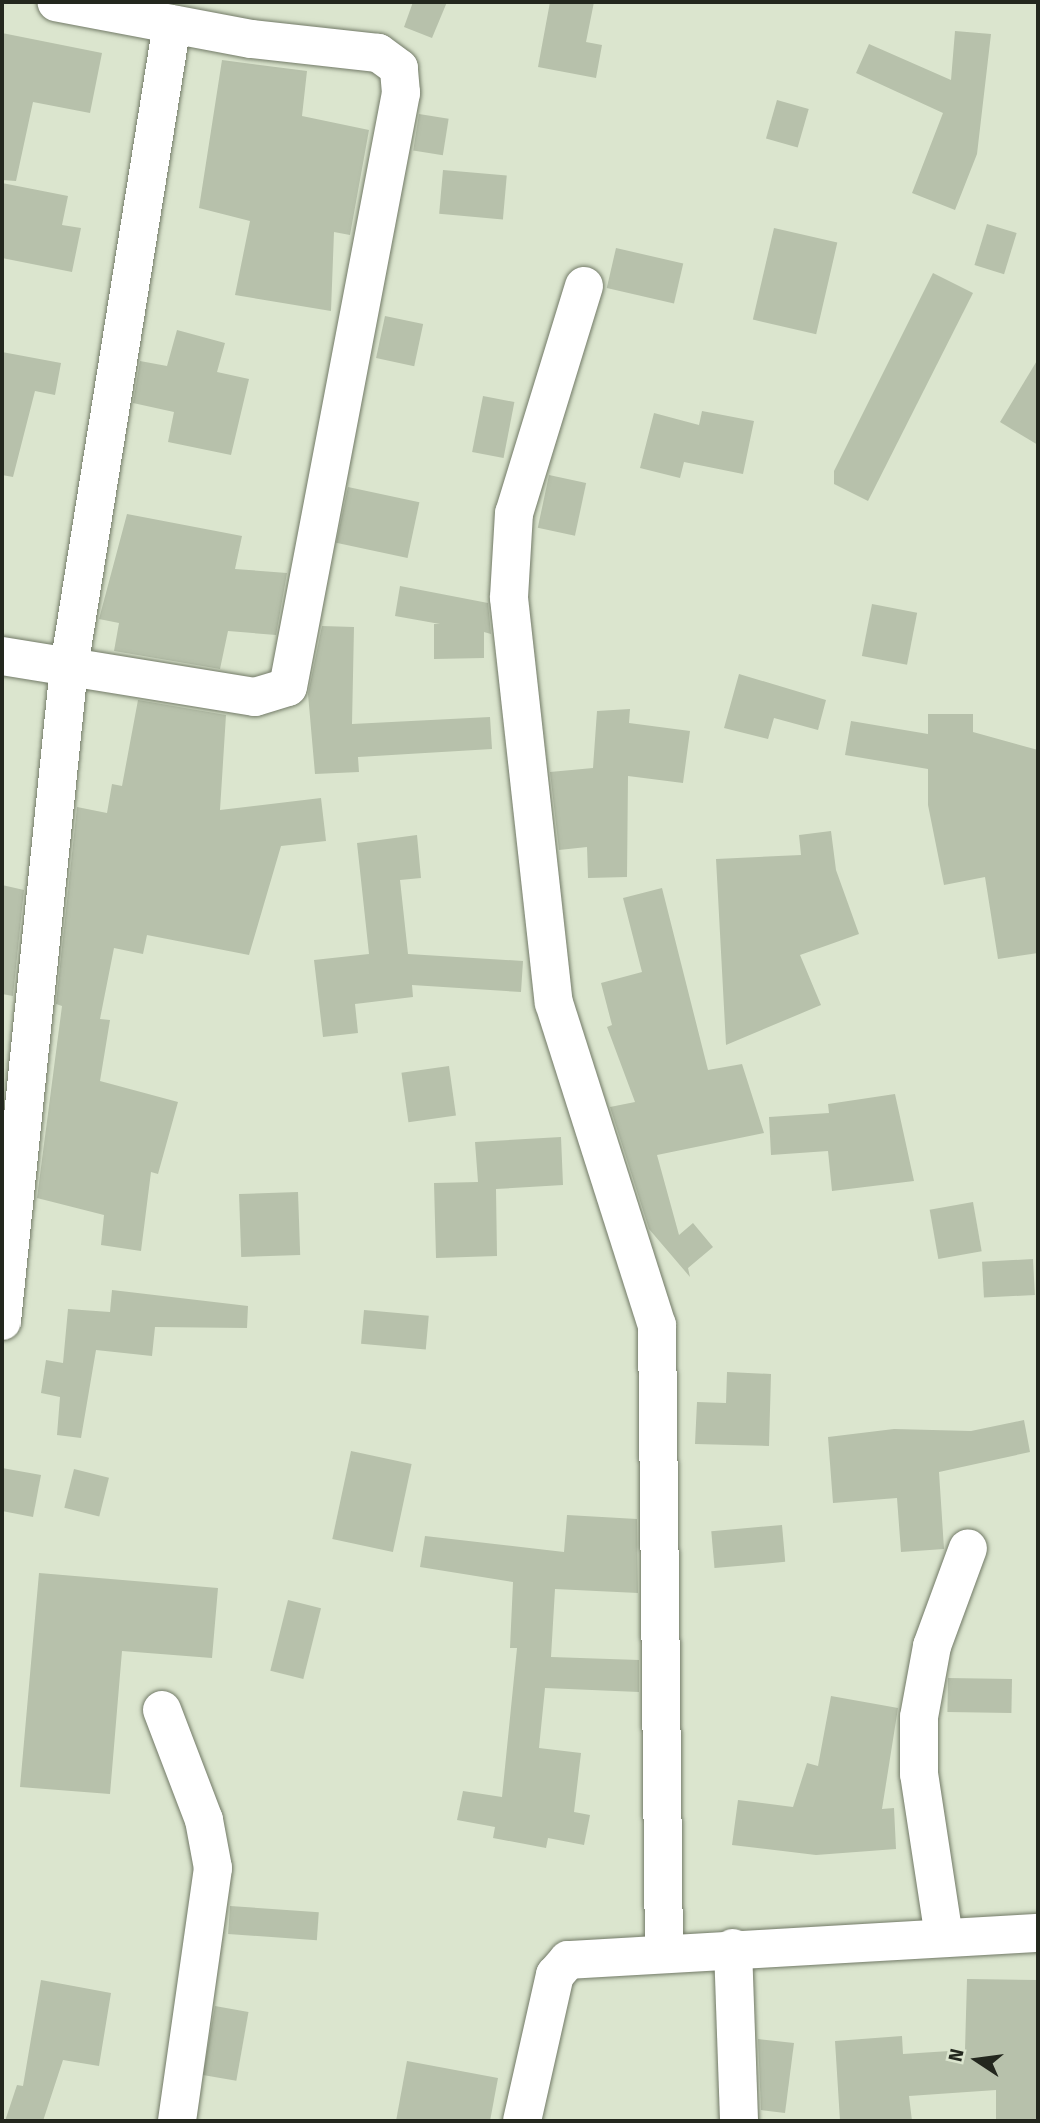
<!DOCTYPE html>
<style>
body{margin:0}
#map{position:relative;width:1040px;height:2123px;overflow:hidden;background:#dbe5ce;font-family:"Fira Sans",sans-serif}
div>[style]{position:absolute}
.building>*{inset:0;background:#b7c1ab;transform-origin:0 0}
.roads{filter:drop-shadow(0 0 2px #727a67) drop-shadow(0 0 2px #727a67)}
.minor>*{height:38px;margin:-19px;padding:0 19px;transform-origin:19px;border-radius:19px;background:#fff}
span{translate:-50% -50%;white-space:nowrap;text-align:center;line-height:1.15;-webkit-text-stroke:5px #dbe5ce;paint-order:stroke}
.frame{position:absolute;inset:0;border:4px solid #23271e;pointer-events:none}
.north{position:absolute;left:942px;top:2025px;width:70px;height:70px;-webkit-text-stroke:5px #dbe5ce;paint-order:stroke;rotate:283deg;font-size:19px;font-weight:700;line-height:28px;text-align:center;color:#23271e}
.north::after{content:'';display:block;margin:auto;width:24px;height:32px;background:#23271e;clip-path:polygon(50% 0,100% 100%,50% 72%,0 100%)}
</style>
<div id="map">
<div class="building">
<div style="clip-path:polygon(413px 2px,447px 2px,432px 38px,404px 27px)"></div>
<div style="clip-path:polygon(550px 2px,594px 2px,586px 42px,602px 45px,596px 78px,538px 67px)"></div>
<div style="clip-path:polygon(955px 31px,991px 34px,977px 154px,955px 210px,912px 193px,943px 113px,856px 73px,869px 44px,951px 80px)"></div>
<div style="clip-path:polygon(2px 33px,102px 53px,90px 113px,33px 102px,16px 181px,2px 180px)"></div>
<div style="clip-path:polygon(222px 60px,307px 71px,302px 116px,369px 130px,350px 235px,334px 232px,331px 311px,235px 295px,250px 221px,199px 208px)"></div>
<div style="left:777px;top:100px;width:33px;height:40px;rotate:16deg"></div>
<div style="left:419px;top:114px;width:30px;height:37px;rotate:9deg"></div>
<div style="left:443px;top:170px;width:64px;height:44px;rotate:5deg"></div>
<div style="clip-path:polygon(2px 183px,68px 196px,62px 225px,81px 228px,72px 272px,2px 258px)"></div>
<div style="left:987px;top:224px;width:31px;height:43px;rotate:17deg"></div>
<div style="left:774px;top:228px;width:65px;height:94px;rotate:13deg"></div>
<div style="left:616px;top:248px;width:69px;height:41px;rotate:13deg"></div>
<div style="clip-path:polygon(933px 273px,973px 293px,868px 501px,834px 484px,834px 471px)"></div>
<div style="left:385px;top:316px;width:39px;height:43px;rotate:12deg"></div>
<div style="clip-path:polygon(177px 330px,225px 343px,217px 372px,249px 379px,231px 455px,168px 442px,174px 412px,133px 403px,140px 361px,167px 366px)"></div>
<div style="clip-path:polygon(2px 352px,61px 363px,55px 395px,35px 391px,13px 477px,2px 475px)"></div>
<div style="clip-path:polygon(1038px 359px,1038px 445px,1000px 422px)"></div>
<div style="left:483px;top:396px;width:32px;height:57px;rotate:11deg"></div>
<div style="clip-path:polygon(702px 411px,754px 421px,743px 474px,684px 462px,680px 478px,640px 468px,654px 413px,699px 425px)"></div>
<div style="left:549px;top:475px;width:38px;height:54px;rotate:12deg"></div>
<div style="left:348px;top:487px;width:73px;height:57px;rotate:12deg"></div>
<div style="clip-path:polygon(127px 514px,242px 536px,235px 569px,287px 573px,276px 635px,228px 631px,220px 669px,114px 651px,119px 623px,99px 619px)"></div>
<div style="clip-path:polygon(400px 586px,488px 603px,491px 634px,484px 632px,484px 658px,434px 659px,434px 624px,440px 624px,395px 616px)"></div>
<div style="left:872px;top:604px;width:46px;height:53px;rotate:11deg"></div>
<div style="clip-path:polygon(322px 626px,354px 627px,352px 724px,490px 717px,492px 749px,358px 757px,359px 772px,315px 774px,308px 694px)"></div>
<div style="clip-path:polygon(739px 674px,826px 700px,818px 730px,774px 718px,768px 739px,724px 728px)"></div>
<div style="clip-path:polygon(138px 700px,226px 715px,220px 810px,321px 798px,326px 841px,281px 846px,249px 955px,147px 935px,143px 954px,114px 948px,100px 1019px,110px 1020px,100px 1081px,178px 1102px,158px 1174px,151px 1172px,141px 1251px,101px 1245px,104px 1215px,37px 1198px,62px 1006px,56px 1004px,77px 807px,107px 813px,112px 784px,122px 786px)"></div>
<div style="clip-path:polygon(630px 709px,629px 723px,690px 731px,683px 783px,628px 776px,627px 877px,588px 878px,587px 847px,559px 850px,550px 772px,593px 768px,597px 711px)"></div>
<div style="clip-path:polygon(928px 714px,973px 714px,973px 732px,1038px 750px,1038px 953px,998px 959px,985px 877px,944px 885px,928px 805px,928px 769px,845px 755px,851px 721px,928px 734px)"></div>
<div style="clip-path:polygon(831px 831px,836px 870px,859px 934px,800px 955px,821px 1005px,726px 1045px,716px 859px,801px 855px,799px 835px)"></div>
<div style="clip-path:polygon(417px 835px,421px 878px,400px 880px,408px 954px,523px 961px,521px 992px,412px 985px,413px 997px,355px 1004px,358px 1033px,323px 1037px,314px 960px,369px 954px,357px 843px)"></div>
<div style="clip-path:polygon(2px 885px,24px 890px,13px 996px,2px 994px)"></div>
<div style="clip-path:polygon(662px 888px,708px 1070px,742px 1064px,764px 1133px,657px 1155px,679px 1235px,693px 1223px,713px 1247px,688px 1268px,690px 1277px,649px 1229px,610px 1107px,635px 1102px,607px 1027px,612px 1025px,601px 983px,642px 972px,623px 898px)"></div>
<div style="left:449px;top:1066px;width:50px;height:48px;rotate:82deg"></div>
<div style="clip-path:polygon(895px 1094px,914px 1181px,832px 1191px,828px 1151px,771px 1155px,769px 1117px,829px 1113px,828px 1104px)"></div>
<div style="clip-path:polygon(561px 1137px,563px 1185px,496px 1189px,497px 1256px,436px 1258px,434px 1183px,478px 1182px,475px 1142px)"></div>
<div style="left:298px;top:1192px;width:63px;height:59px;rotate:88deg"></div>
<div style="left:973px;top:1202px;width:50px;height:44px;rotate:80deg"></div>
<div style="left:1033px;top:1259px;width:36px;height:51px;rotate:87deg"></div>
<div style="clip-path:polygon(112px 1290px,248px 1306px,247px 1328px,155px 1327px,152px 1356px,96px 1350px,81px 1438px,57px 1435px,60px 1397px,41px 1393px,46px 1360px,63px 1363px,68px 1309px,110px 1312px)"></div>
<div style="left:364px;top:1310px;width:65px;height:34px;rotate:5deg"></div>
<div style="clip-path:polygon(727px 1372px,771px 1374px,769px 1446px,695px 1444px,697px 1402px,726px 1403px)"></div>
<div style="clip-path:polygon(1024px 1420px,1030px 1452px,939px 1472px,944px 1549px,901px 1552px,897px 1498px,833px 1503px,828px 1437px,894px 1429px,971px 1431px)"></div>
<div style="left:351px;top:1451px;width:62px;height:90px;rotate:12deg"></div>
<div style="clip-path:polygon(2px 1468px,41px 1475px,33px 1517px,2px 1511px)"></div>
<div style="left:74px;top:1469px;width:36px;height:40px;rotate:14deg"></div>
<div style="clip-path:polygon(567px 1515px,637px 1519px,638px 1593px,555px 1589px,551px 1657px,639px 1660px,639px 1692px,545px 1688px,539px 1748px,581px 1753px,574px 1812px,590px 1815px,584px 1845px,548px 1838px,546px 1848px,493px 1838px,495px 1827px,457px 1820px,463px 1791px,502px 1797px,517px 1648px,510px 1648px,513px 1582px,420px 1567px,425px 1536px,564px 1552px)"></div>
<div style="left:782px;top:1525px;width:37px;height:71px;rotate:85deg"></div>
<div style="clip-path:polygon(39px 1573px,218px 1588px,212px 1658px,122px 1651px,110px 1794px,20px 1787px)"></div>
<div style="left:288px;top:1600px;width:34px;height:73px;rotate:14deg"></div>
<div style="left:948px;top:1678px;width:64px;height:34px;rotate:1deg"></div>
<div style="clip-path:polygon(831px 1696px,898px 1708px,882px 1809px,894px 1808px,896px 1849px,816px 1855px,732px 1845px,738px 1800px,793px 1807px,807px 1763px,818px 1766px)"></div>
<div style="left:230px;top:1906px;width:89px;height:28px;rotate:4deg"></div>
<div style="clip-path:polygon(967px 1979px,1038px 1980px,1038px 2121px,996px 2121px,996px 2090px,909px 2096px,912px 2121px,840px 2121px,835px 2041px,902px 2036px,903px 2054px,965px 2050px)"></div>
<div style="clip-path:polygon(41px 1980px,111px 1993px,99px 2066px,63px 2060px,43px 2121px,5px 2121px,17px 2085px,23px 2086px)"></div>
<div style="left:215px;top:2006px;width:34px;height:70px;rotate:10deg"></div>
<div style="clip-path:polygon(758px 2039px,794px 2043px,785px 2113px,761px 2110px)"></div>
<div style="clip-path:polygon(407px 2061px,498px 2078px,490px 2121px,396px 2121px)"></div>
</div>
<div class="roads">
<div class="minor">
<div style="left:584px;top:286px;width:238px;rotate:107.1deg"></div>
<div style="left:514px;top:513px;width:85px;rotate:93.4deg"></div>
<div style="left:509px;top:598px;width:407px;rotate:83.7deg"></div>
<div style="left:554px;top:1003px;width:338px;rotate:72.3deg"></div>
<div style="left:657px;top:1325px;width:627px;rotate:89.36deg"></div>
<div style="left:2px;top:656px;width:256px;rotate:9.2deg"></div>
<div style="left:255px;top:697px;width:34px;rotate:-17deg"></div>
<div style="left:288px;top:687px;width:605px;rotate:-79.23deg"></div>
<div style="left:401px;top:93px;width:25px;rotate:-95deg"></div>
<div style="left:399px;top:68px;width:26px;rotate:-144deg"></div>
<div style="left:378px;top:53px;width:128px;rotate:-173.7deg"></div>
<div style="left:251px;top:39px;width:198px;rotate:-169.3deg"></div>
<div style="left:2px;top:1321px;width:657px;rotate:-84.15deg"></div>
<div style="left:69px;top:667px;width:651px;rotate:-80.9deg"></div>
<div style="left:162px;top:1710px;width:118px;rotate:69.1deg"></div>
<div style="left:204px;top:1820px;width:49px;rotate:79.4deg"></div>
<div style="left:213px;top:1868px;width:256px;rotate:98.1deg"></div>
<div style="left:944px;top:1937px;width:165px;rotate:-98.7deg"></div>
<div style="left:919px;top:1774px;width:57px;rotate:-90deg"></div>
<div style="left:919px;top:1717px;width:72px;rotate:-79.6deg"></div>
<div style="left:932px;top:1646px;width:104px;rotate:-69.8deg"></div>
<div style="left:733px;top:1948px;width:173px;rotate:88deg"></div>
<div style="left:522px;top:2121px;width:150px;rotate:-77.3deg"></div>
<div style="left:555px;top:1975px;width:20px;rotate:-49deg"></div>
<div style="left:568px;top:1960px;width:471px;rotate:-3.3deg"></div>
</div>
</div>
<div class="frame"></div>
<div class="north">N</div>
</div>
